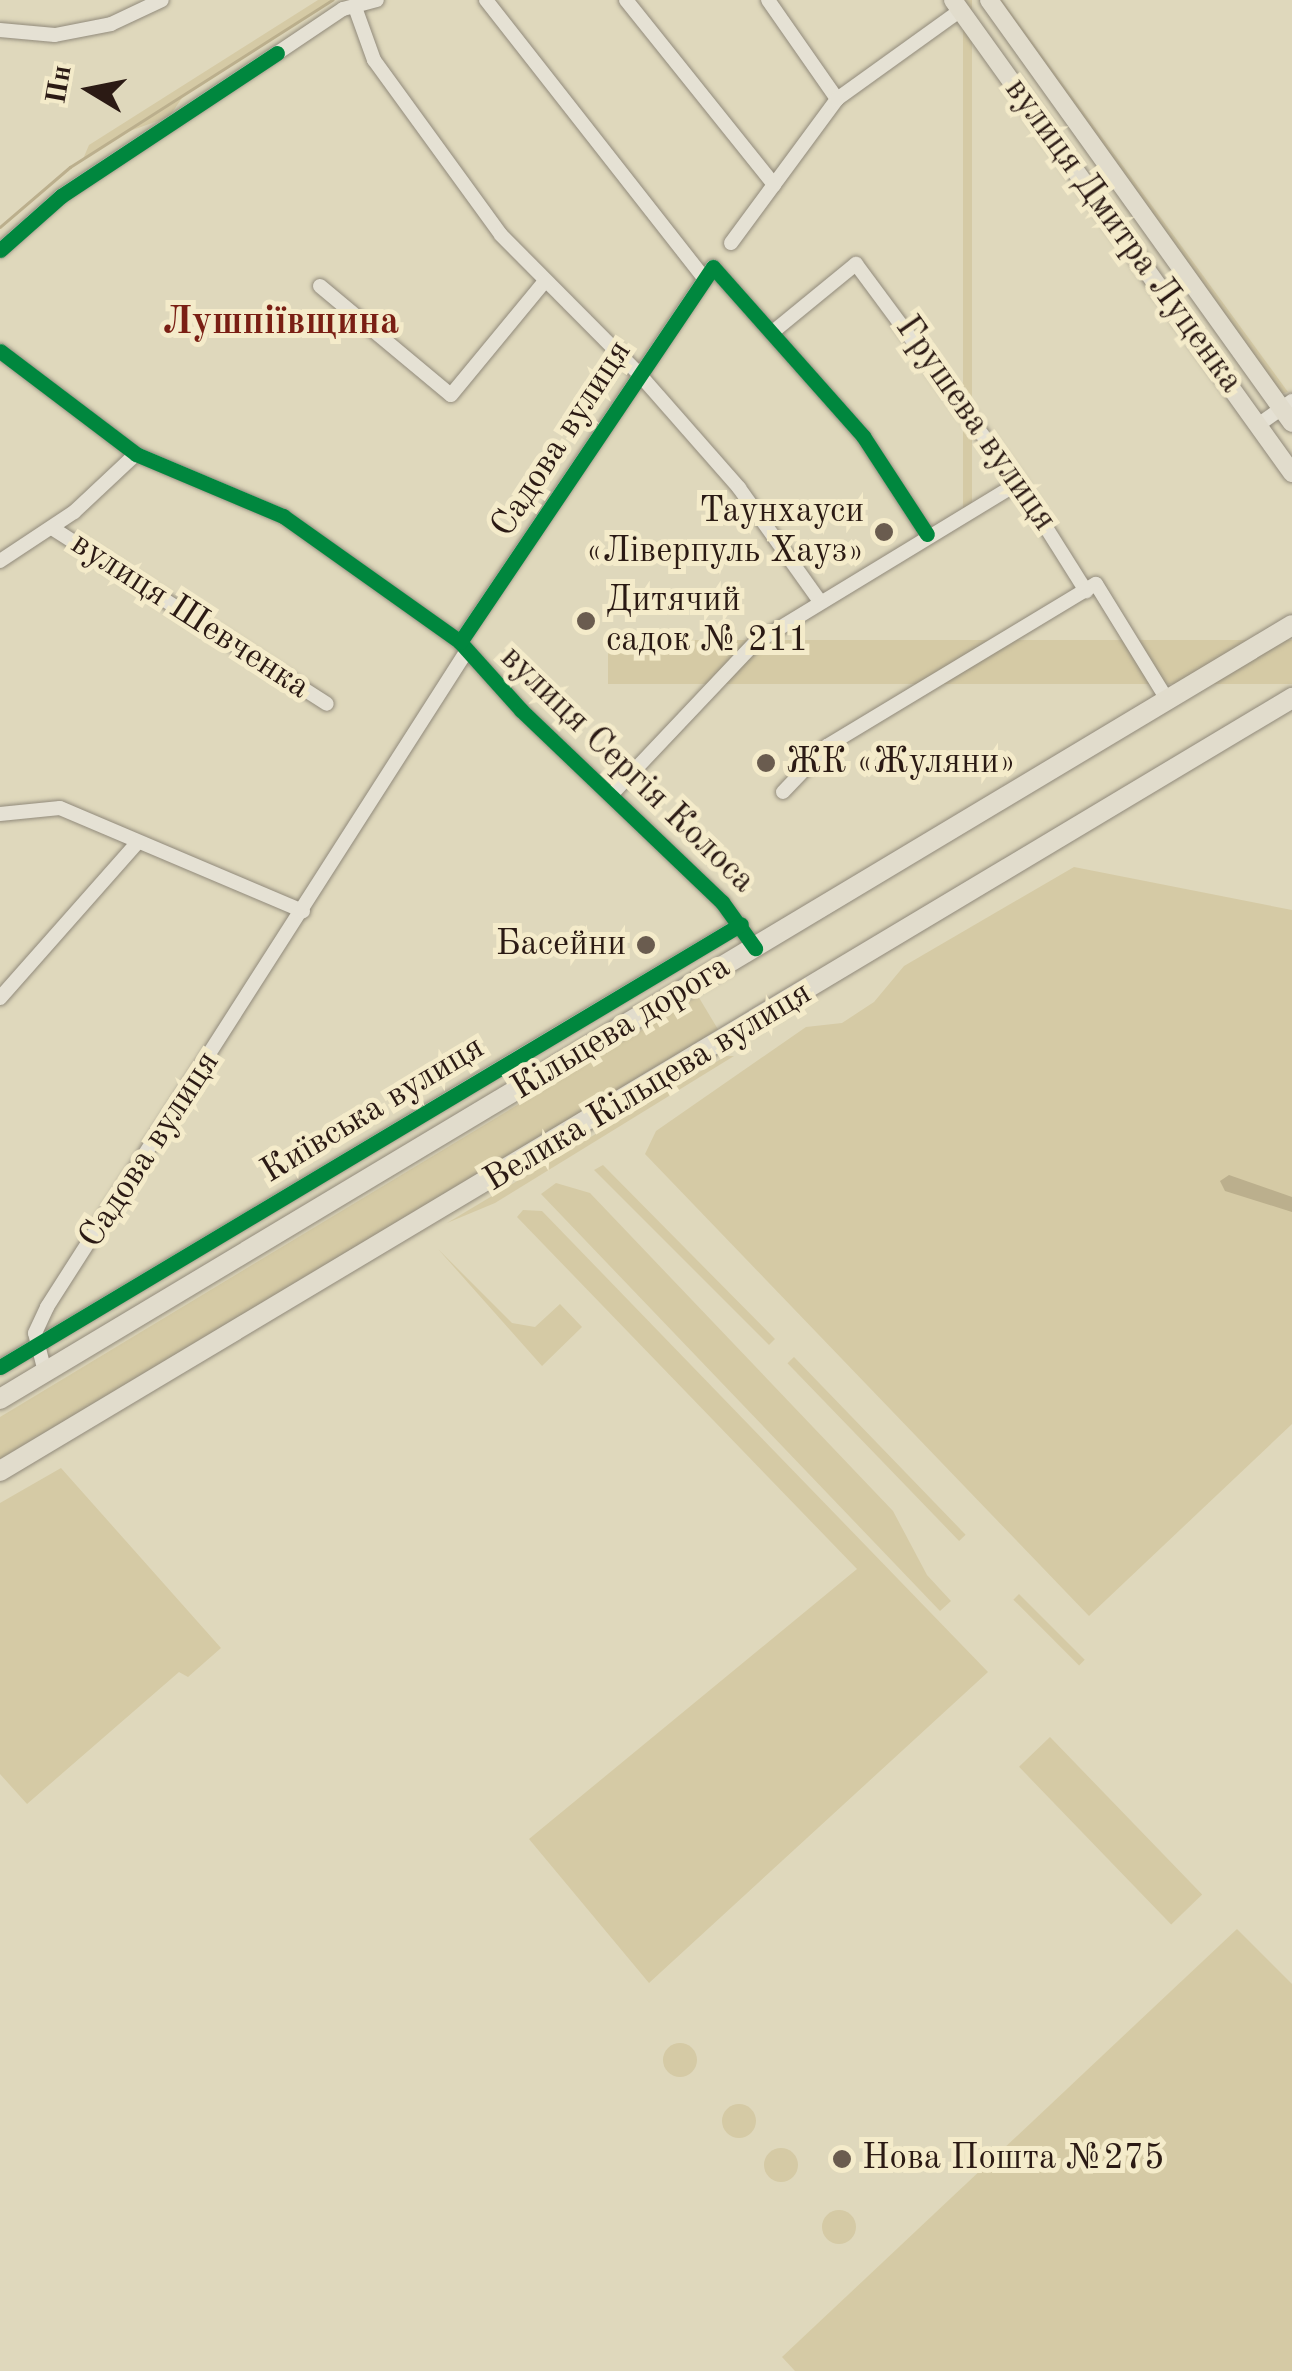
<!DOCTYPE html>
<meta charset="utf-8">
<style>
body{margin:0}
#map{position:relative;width:1292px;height:2371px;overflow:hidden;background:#dfd8bc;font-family:"Old Standard TT",serif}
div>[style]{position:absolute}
.green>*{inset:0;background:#d5caa5;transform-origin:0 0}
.round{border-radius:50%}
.water>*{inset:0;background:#bbaf8d}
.stream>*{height:2.5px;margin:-1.25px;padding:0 1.25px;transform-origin:1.25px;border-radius:1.25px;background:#bbaf8d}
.roads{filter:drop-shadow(0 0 2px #918a7b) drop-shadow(0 0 2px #918a7b)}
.minor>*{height:14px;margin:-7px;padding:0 7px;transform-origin:7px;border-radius:7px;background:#e5e1d4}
.major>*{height:18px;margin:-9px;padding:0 9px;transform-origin:9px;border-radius:9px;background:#e1dccc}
.highway>*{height:20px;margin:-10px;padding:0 10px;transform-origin:10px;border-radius:10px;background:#e1dccc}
.cycleway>*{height:15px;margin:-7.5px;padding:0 7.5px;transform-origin:7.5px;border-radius:7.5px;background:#00873e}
.dots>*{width:28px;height:28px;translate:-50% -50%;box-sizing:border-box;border:5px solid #f4ebca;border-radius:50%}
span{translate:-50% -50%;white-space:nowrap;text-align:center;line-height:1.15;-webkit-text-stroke:10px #f4ebca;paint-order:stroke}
.street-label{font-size:35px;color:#2b1a14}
.poi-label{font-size:35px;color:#2b1a14}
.right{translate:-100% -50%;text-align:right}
.left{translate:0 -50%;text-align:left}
.neighbourhood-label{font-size:38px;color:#7a1f14;font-weight:700}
.north{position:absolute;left:40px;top:40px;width:100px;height:100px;-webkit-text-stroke:8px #f4ebca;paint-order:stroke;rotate:280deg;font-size:28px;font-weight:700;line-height:40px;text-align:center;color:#2b1a14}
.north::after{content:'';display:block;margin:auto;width:35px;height:45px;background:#2b1a14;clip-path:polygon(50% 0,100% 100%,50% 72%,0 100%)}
</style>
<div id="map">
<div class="green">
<div style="clip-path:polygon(318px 0,332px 0,184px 95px,169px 117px,124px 133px,83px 159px,89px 145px)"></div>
<div style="left:963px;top:0;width:9px;height:508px"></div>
<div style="clip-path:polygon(994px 0,1002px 0,1288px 392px,1280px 394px)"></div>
<div style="left:1292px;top:640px;width:44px;height:684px;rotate:90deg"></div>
<div style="clip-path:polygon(1074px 867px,1292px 910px,1292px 1424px,1089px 1616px,645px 1154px,656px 1131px,806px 1027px,842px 1023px,874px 1002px,904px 966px)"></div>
<div style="clip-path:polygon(698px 996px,719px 1031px,0 1459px,0 1417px)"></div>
<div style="clip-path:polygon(726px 1056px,734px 1056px,495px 1203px,447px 1223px)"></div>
<div style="clip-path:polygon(603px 1165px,775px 1339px,769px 1345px,594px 1170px)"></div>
<div style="clip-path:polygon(556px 1183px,590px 1193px,893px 1511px,927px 1575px,951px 1601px,940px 1611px,541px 1194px)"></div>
<div style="clip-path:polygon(542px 1211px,988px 1672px,649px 1983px,529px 1839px,857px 1569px,517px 1217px,523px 1210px)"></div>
<div style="clip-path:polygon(438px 1249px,512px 1323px,535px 1327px,560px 1304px,582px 1327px,542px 1366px)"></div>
<div style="left:794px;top:1357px;width:247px;height:9px;rotate:46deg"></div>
<div style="clip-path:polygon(61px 1468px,221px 1648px,188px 1677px,179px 1672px,27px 1804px,0 1774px,0 1503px)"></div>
<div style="left:1019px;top:1594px;width:93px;height:8px;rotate:45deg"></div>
<div style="left:1050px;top:1737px;width:219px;height:43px;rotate:46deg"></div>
<div style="clip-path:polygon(1237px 1929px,1292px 1984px,1292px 2371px,795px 2371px,782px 2357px)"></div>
<div class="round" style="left:663px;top:2043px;width:34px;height:34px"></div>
<div class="round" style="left:722px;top:2104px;width:34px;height:34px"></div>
<div class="round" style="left:764px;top:2148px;width:34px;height:34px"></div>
<div class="round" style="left:822px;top:2210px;width:34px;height:34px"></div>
</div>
<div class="water">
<div style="clip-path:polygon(1229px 1175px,1292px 1197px,1292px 1212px,1225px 1191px,1220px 1181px)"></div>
</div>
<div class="stream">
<div style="left:0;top:227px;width:92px;rotate:-40.6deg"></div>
<div style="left:70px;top:167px;width:311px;rotate:-32.5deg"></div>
</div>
<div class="roads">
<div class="minor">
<div style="left:486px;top:0;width:355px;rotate:51.9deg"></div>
<div style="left:626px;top:0;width:237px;rotate:51.3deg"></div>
<div style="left:768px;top:0;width:121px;rotate:55.1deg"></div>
<div style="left:356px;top:10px;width:53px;rotate:70.2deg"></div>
<div style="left:374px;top:60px;width:216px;rotate:54deg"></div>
<div style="left:501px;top:235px;width:196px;rotate:45.2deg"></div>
<div style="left:639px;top:374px;width:152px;rotate:48.7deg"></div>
<div style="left:739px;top:488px;width:138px;rotate:54.5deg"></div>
<div style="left:0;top:30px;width:55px;rotate:5.2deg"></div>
<div style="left:55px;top:35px;width:57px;rotate:-11.1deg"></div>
<div style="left:111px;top:24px;width:56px;rotate:-25.2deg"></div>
<div style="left:279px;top:52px;width:77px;rotate:-33.9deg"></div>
<div style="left:343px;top:9px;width:35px;rotate:-15deg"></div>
<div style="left:731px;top:243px;width:179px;rotate:-53.6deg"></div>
<div style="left:837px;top:99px;width:153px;rotate:-35.7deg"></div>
<div style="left:0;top:250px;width:81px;rotate:-41.5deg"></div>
<div style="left:61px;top:196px;width:259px;rotate:-33.5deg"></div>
<div style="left:320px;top:286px;width:170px;rotate:39.8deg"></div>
<div style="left:451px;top:395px;width:146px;rotate:-50.5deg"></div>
<div style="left:774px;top:331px;width:106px;rotate:-39.3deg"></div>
<div style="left:856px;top:264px;width:272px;rotate:53.5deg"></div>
<div style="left:1018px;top:483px;width:128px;rotate:57.8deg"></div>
<div style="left:0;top:351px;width:171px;rotate:37.1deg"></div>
<div style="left:136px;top:454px;width:160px;rotate:22.9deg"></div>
<div style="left:283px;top:516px;width:217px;rotate:35.4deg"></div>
<div style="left:460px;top:642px;width:91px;rotate:48.1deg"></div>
<div style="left:521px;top:710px;width:278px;rotate:43.7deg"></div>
<div style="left:722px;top:902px;width:57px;rotate:54.3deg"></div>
<div style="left:1258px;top:425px;width:42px;rotate:-35.2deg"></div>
<div style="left:52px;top:528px;width:326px;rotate:32.6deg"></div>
<div style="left:0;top:561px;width:89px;rotate:-33.5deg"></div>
<div style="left:74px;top:512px;width:85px;rotate:-43.1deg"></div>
<div style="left:460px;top:642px;width:452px;rotate:-56deg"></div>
<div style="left:713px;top:267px;width:226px;rotate:48.4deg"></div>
<div style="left:863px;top:436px;width:117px;rotate:56.9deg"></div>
<div style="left:783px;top:792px;width:64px;rotate:-46.3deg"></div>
<div style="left:827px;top:746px;width:314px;rotate:-31.1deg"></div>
<div style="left:1096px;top:584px;width:137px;rotate:58.4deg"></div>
<div style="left:612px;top:794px;width:208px;rotate:-46.6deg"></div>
<div style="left:755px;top:643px;width:308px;rotate:-31.3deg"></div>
<div style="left:0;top:814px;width:60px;rotate:-5.7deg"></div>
<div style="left:60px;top:808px;width:264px;rotate:23deg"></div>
<div style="left:0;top:998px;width:208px;rotate:-48.5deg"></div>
<div style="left:0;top:1367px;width:863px;rotate:-30.87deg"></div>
<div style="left:45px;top:1372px;width:40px;rotate:-104.4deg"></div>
<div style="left:35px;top:1333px;width:29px;rotate:-65deg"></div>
<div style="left:47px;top:1307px;width:778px;rotate:-57.39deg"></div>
</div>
<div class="major">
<div style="left:953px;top:0;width:582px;rotate:54.37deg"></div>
<div style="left:989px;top:0;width:520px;rotate:54.39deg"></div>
</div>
<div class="highway">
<div style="left:0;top:1399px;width:1506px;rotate:-30.92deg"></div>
<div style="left:0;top:1471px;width:1506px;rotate:-30.89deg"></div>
</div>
</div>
<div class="cycleway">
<div style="left:0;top:250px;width:81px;rotate:-41.5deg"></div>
<div style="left:61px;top:196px;width:259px;rotate:-33.5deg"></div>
<div style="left:0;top:351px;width:171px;rotate:37.1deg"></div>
<div style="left:136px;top:454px;width:160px;rotate:22.9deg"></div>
<div style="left:283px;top:516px;width:217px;rotate:35.4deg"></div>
<div style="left:460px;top:642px;width:91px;rotate:48.1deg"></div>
<div style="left:521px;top:710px;width:278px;rotate:43.7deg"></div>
<div style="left:722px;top:902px;width:57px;rotate:54.3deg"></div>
<div style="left:460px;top:642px;width:452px;rotate:-56deg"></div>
<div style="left:713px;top:267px;width:226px;rotate:48.4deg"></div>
<div style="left:863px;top:436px;width:117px;rotate:56.9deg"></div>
<div style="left:0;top:1367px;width:863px;rotate:-30.87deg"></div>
</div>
<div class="dots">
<div style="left:884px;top:532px;background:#6a5c4f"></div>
<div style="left:586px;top:621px;background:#6a5c4f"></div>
<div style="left:766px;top:763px;background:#6a5c4f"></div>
<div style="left:646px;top:945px;background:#6a5c4f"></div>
<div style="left:842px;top:2159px;background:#6a5c4f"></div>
</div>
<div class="street-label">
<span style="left:1123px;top:236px;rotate:54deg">вулиця Дмитра Луценка</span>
<span style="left:975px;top:424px;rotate:55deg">Грушева вулиця</span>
<span style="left:562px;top:439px;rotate:-57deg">Садова вулиця</span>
<span style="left:190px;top:616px;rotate:33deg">вулиця Шевченка</span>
<span style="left:627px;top:770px;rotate:44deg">вулиця Сергія Колоса</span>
<span style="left:621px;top:1028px;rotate:-31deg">Кільцева дорога</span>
<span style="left:648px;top:1087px;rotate:-31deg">Велика Кільцева вулиця</span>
<span style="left:373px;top:1110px;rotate:-31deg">Київська вулиця</span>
<span style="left:150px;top:1150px;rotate:-57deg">Садова вулиця</span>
</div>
<div class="poi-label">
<span class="right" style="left:864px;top:532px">Таунхауси<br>«Ліверпуль Хауз»</span>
<span class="left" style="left:606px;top:621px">Дитячий<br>садок № 211</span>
<span class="left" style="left:786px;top:763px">ЖК «Жуляни»</span>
<span class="right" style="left:626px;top:945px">Басейни</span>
<span class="left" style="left:862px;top:2159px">Нова Пошта №275</span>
</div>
<div class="neighbourhood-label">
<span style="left:281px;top:324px">Лушпіївщина</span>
</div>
<div class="north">Пн</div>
</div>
